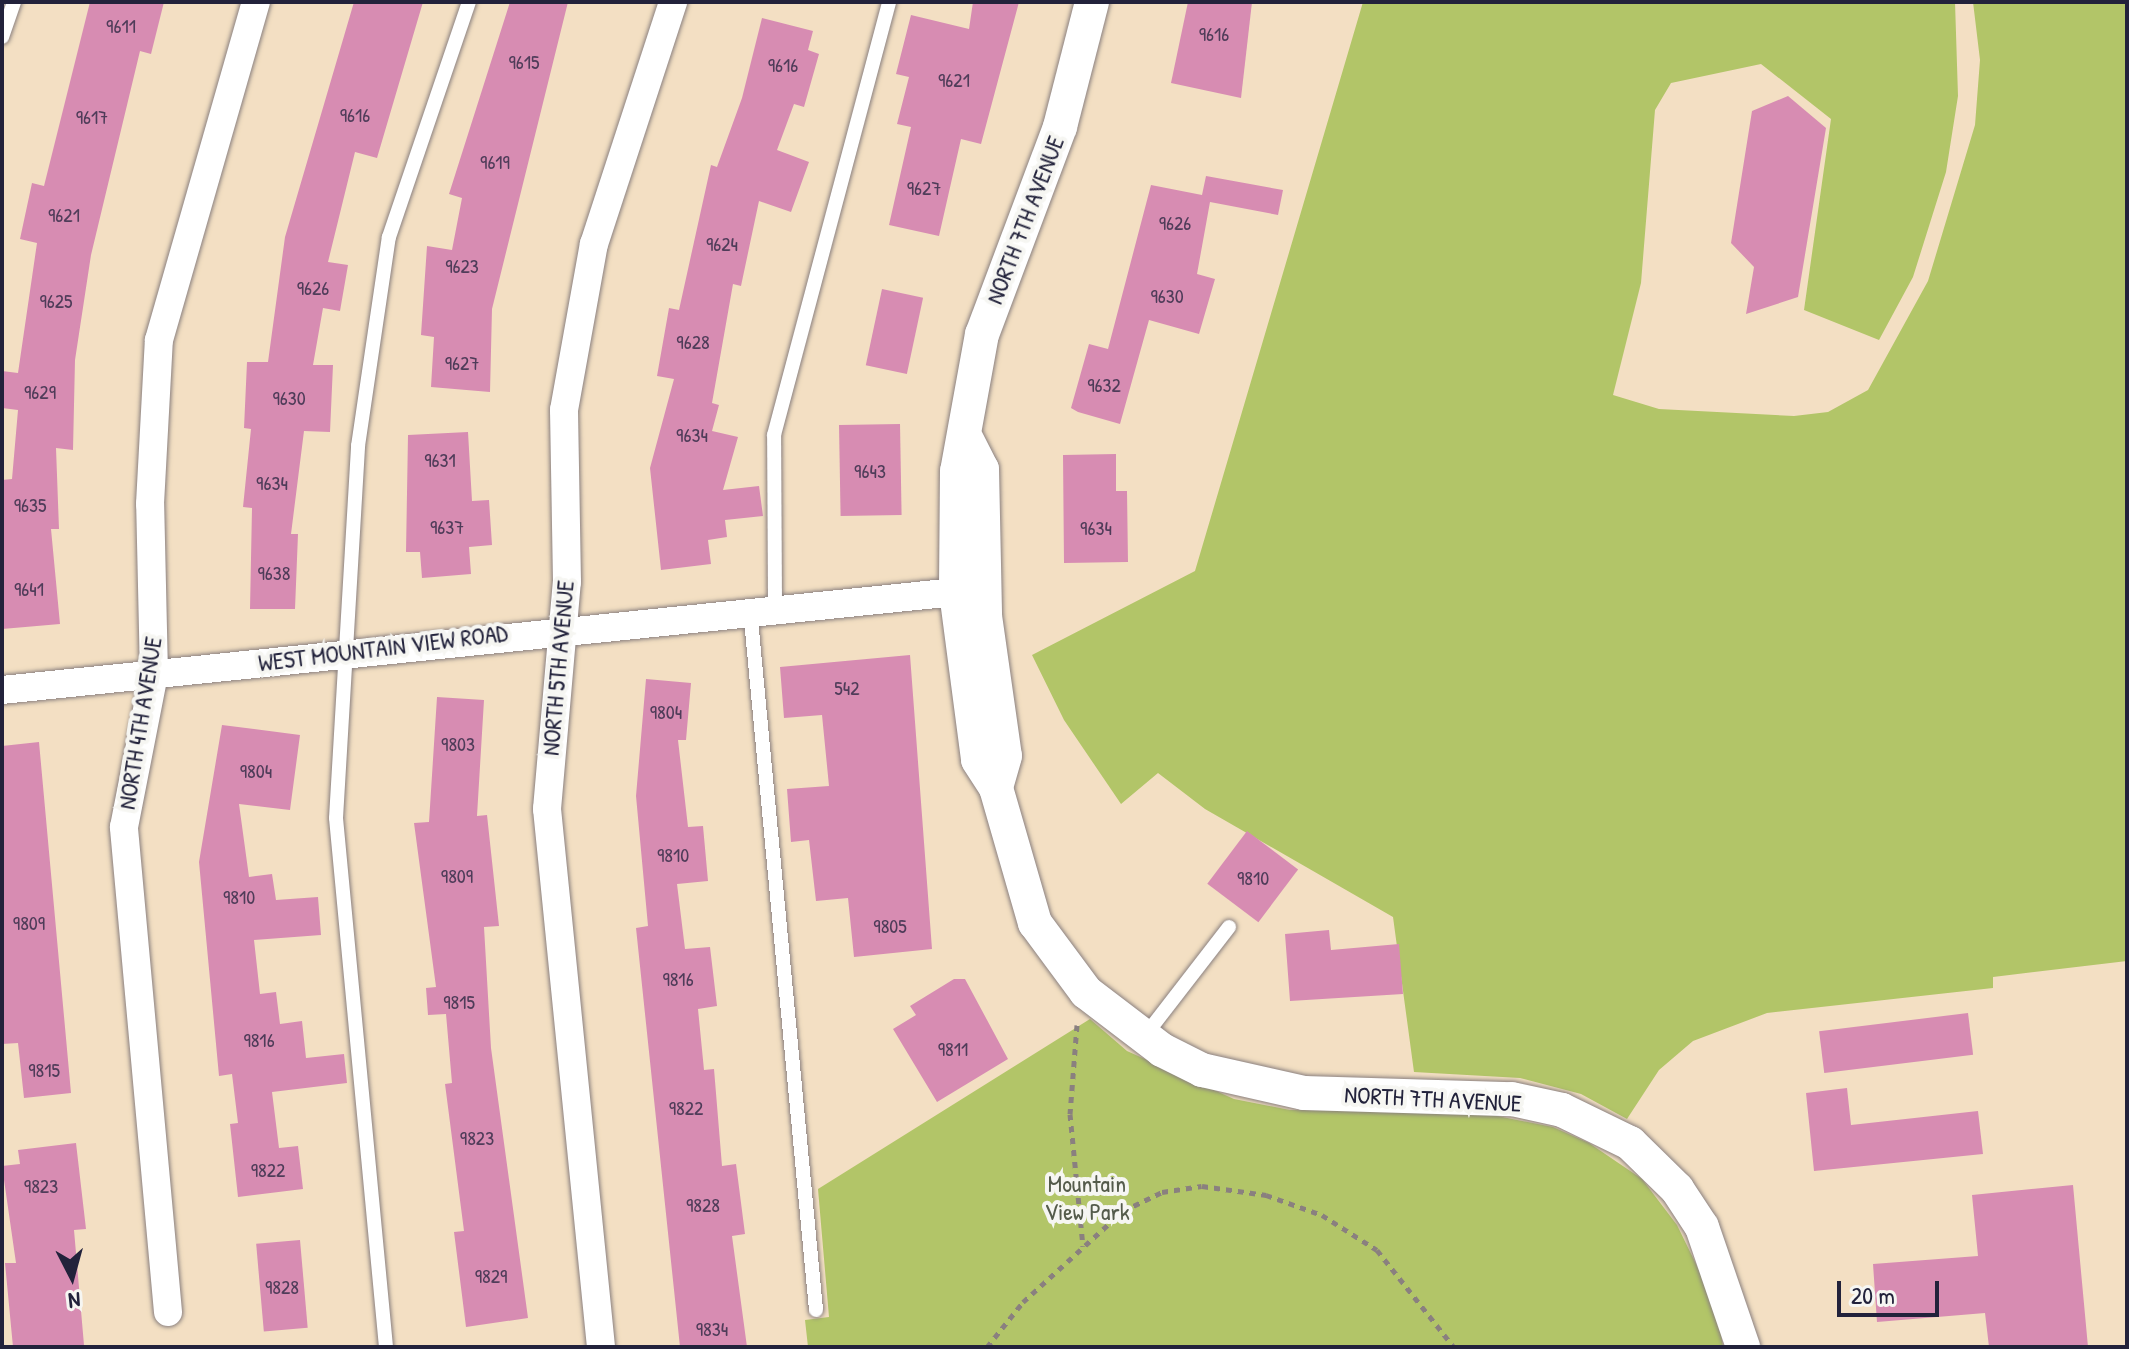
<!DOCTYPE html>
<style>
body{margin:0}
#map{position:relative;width:2129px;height:1349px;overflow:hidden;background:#f3dfc3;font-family:"Patrick Hand",sans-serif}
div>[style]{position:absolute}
.green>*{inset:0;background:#b2c568}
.building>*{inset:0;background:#d78cb2;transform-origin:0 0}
.path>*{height:5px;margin-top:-2.5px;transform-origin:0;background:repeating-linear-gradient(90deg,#8a807f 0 6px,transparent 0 12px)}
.roads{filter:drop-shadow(0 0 2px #8a807f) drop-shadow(0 0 2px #8a807f)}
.service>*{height:14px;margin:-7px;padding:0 7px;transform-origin:7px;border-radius:7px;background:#fff}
.minor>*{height:28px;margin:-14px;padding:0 14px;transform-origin:14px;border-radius:14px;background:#fff}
.tertiary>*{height:34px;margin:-17px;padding:0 17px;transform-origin:17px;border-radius:17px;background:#fff}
span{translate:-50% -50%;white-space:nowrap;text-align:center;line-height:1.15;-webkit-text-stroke:8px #f6f6f2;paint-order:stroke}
.number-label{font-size:20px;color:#4f3c59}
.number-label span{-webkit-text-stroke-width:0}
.street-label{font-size:24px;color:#22223b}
.park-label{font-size:24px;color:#545b4b}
.frame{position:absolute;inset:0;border:4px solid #22223b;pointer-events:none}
.north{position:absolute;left:32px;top:1237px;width:80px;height:80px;-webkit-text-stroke:6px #f6f6f2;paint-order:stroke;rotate:174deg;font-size:22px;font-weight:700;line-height:32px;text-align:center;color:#22223b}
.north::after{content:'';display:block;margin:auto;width:28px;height:36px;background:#22223b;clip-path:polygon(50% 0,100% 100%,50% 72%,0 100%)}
.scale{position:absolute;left:1837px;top:1281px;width:102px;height:36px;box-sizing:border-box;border:4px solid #22223b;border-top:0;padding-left:10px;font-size:24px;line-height:28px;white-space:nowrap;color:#22223b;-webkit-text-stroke:6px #f6f6f2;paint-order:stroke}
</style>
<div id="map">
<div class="green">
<div style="clip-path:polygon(1363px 2px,1955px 2px,1958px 96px,1946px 172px,1913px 277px,1879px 340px,1804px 310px,1831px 119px,1761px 64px,1671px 83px,1655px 110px,1641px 283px,1613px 395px,1659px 409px,1794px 416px,1828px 412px,1868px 390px,1928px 281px,1975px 125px,1980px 60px,1973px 2px,2127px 2px,2127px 961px,1993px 977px,1993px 988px,1767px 1013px,1693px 1041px,1659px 1070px,1627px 1119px,1581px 1094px,1520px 1078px,1414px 1072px,1393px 917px,1205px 809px,1158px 773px,1121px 804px,1064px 720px,1032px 655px,1195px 571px)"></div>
<div style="clip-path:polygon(1090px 1019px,1127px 1051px,1234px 1099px,1290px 1110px,1472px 1111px,1553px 1127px,1589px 1143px,1642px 1179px,1677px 1225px,1717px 1307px,1723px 1347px,808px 1347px,805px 1320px,829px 1317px,818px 1189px)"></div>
</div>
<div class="building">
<div style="clip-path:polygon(90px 2px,164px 2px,151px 54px,140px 51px,91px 255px,75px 360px,73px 450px,56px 448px,59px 529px,51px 529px,60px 624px,2px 629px,2px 480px,12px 479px,18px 410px,2px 408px,2px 371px,18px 373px,37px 243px,20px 239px,32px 183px,44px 186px)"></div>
<div style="clip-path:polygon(354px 2px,423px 2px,377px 158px,355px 152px,328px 262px,348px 265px,340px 311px,323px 308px,313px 365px,333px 365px,330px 432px,304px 431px,291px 534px,298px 534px,295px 609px,250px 609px,252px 508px,243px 507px,251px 429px,244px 428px,247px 362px,268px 362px,285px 237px)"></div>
<div style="clip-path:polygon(510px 2px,568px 2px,492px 309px,490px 392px,431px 387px,434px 337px,421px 335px,427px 246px,452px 250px,462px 198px,449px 194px)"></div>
<div style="clip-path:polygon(973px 2px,1019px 2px,981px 144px,961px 139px,939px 236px,889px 225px,911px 127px,897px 124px,909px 77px,896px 74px,911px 15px,969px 29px)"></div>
<div style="clip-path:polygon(1188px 2px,1252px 2px,1241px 98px,1171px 83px)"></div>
<div style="clip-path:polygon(762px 18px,813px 31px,808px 50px,819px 54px,804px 107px,794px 104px,777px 150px,809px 162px,791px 212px,759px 201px,741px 286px,733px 284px,712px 403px,719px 405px,712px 431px,738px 437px,723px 490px,759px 486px,763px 516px,725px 520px,727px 537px,708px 540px,711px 564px,661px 570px,650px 468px,674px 379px,657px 376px,669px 308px,679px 310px,711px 165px,717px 167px,742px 98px)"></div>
<div style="clip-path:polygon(1788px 96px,1826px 128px,1798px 297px,1746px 314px,1754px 267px,1731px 243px,1752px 111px)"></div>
<div style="clip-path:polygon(1206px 176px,1283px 190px,1278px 215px,1210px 202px,1197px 274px,1215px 279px,1199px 334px,1149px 320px,1120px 424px,1078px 412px,1071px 408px,1089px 344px,1108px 349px,1151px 185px,1202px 195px)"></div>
<div style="left:882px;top:289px;width:42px;height:78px;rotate:12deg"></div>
<div style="left:900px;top:424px;width:91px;height:61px;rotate:89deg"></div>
<div style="clip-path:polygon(468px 432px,472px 501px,489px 500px,492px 545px,469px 547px,471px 574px,422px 578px,420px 552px,406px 552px,408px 435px)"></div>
<div style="clip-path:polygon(1116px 454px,1116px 491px,1127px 491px,1128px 562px,1064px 563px,1063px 455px)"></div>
<div style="clip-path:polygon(910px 655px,932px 949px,854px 957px,848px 898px,816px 901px,809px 840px,791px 842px,787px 789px,829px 786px,822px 715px,784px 718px,780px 667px)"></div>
<div style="clip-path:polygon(646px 679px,691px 683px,686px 740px,678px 740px,688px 827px,703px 826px,708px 881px,677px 884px,685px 949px,710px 947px,717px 1006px,698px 1009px,704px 1070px,714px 1069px,722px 1166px,736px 1164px,745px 1234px,732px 1236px,747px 1347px,680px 1347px,636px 928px,648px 926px,636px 796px)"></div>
<div style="clip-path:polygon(437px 697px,484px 700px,477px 816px,487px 815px,499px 926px,484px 927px,491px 1048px,528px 1318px,466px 1327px,454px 1232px,464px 1231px,445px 1084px,452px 1083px,446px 1014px,428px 1015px,426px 988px,436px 987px,414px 823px,429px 822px)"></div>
<div style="clip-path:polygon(222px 725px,300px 735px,290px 810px,239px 804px,249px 877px,272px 874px,276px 900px,318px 897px,321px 935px,254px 940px,260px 994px,276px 992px,280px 1024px,302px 1021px,306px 1058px,344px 1054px,347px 1083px,272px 1092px,279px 1148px,298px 1146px,303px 1189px,238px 1197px,230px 1124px,238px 1123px,232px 1074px,219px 1076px,199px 862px)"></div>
<div style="clip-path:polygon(39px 742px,71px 1093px,24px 1098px,18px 1043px,2px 1044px,2px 746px)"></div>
<div style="left:1247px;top:831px;width:64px;height:66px;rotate:37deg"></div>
<div style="clip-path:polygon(1329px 930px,1331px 950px,1399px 944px,1403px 994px,1290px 1001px,1285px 934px)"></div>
<div style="clip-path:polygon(954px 979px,965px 979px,1008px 1059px,937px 1102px,893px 1029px,916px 1015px,910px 1006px)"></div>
<div style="left:1968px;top:1013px;width:42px;height:150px;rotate:83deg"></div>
<div style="clip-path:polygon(1847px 1088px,1851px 1125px,1978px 1111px,1983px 1154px,1814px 1171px,1806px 1093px)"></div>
<div style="clip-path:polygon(76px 1143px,86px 1229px,74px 1230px,84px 1345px,13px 1347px,5px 1263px,16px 1263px,2px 1166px,20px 1164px,18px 1150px)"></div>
<div style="clip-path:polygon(2073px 1185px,2088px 1347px,1989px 1347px,1985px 1313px,1877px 1322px,1873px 1264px,1978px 1256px,1972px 1195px)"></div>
<div style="left:300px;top:1240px;width:88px;height:44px;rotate:85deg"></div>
</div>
<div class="path">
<div style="left:1077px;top:1025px;width:89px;rotate:94.5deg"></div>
<div style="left:1070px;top:1114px;width:133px;rotate:84.4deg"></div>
<div style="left:987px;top:1347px;width:58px;rotate:-51.3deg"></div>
<div style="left:1023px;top:1302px;width:135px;rotate:-42.3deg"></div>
<div style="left:1123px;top:1211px;width:43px;rotate:-26deg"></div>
<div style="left:1162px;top:1192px;width:40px;rotate:-8.5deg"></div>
<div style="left:1202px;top:1186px;width:65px;rotate:8deg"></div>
<div style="left:1266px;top:1195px;width:59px;rotate:19.7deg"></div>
<div style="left:1322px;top:1215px;width:65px;rotate:32.5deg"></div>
<div style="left:1377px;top:1250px;width:124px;rotate:51.6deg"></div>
</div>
<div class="roads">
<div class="service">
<div style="left:2px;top:37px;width:37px;rotate:-71deg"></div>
<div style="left:775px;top:606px;width:171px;rotate:-90.3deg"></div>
<div style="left:774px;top:435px;width:448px;rotate:-75.1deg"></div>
<div style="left:750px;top:609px;width:704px;rotate:84.62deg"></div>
<div style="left:1144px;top:1037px;width:139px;rotate:-52.3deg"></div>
<div style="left:386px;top:1347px;width:531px;rotate:-95.4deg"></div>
<div style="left:336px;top:818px;width:373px;rotate:-86.6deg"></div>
<div style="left:358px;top:446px;width:211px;rotate:-81.6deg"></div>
<div style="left:389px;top:237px;width:248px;rotate:-71.2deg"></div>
</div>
<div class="minor">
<div style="left:2px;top:690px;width:959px;rotate:-5.87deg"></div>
<div style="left:168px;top:1312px;width:487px;rotate:-95.2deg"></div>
<div style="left:124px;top:827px;width:156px;rotate:-78.9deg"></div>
<div style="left:154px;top:674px;width:170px;rotate:-91.3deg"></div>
<div style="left:150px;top:504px;width:164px;rotate:-86.9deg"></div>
<div style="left:159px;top:340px;width:352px;rotate:-74deg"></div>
<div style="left:601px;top:1347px;width:541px;rotate:-95.73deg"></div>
<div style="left:547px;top:809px;width:228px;rotate:-85deg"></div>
<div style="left:567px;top:582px;width:172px;rotate:-91deg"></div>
<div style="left:564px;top:410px;width:169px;rotate:-79.8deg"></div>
<div style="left:594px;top:244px;width:255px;rotate:-71.9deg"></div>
</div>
<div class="tertiary">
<div style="left:1092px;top:2px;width:129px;rotate:104.4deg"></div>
<div style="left:1060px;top:127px;width:221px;rotate:110.6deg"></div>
<div style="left:982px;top:334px;width:139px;rotate:100.3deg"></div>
<div style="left:957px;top:471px;width:121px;rotate:90.5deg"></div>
<div style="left:956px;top:592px;width:169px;rotate:82.5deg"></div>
<div style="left:978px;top:760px;width:33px;rotate:57deg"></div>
<div style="left:996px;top:788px;width:141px;rotate:73.9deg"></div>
<div style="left:1035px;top:923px;width:86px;rotate:53.5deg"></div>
<div style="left:1086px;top:992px;width:96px;rotate:37.3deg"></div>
<div style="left:1162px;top:1050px;width:45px;rotate:26.6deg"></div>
<div style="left:1202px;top:1070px;width:105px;rotate:12.7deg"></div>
<div style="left:1304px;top:1093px;width:208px;rotate:1.7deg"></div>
<div style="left:1512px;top:1099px;width:51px;rotate:12.4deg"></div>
<div style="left:1562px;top:1110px;width:76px;rotate:25.9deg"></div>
<div style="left:1630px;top:1143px;width:66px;rotate:44.4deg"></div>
<div style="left:1677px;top:1189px;width:45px;rotate:56.7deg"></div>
<div style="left:1702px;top:1227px;width:127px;rotate:71.1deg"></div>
<div style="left:967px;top:440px;width:33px;rotate:63deg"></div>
<div style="left:982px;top:469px;width:147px;rotate:88.8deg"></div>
<div style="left:985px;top:616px;width:141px;rotate:81.9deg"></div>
<div style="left:1005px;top:756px;width:33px;rotate:106deg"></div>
</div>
</div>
<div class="number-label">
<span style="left:121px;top:25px">9611</span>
<span style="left:1214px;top:33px">9616</span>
<span style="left:524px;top:61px">9615</span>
<span style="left:783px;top:64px">9616</span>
<span style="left:954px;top:79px">9621</span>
<span style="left:355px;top:114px">9616</span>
<span style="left:92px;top:116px">9617</span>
<span style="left:495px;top:161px">9619</span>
<span style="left:924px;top:187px">9627</span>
<span style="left:64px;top:214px">9621</span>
<span style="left:1175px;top:222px">9626</span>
<span style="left:722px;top:243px">9624</span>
<span style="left:462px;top:265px">9623</span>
<span style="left:313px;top:287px">9626</span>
<span style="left:1167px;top:295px">9630</span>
<span style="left:56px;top:300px">9625</span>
<span style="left:693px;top:341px">9628</span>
<span style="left:462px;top:362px">9627</span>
<span style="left:1104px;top:384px">9632</span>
<span style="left:40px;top:391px">9629</span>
<span style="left:289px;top:397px">9630</span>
<span style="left:692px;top:434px">9634</span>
<span style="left:440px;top:459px">9631</span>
<span style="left:870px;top:470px">9643</span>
<span style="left:272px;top:482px">9634</span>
<span style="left:30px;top:504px">9635</span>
<span style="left:447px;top:526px">9637</span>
<span style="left:1096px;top:527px">9634</span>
<span style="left:274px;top:572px">9638</span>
<span style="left:29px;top:588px">9641</span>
<span style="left:847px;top:687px">542</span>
<span style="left:666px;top:711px">9804</span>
<span style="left:458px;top:743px">9803</span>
<span style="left:256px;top:770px">9804</span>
<span style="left:673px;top:854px">9810</span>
<span style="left:457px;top:875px">9809</span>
<span style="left:1253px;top:877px">9810</span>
<span style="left:239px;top:896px">9810</span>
<span style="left:29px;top:922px">9809</span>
<span style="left:890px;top:925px">9805</span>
<span style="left:678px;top:978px">9816</span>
<span style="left:459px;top:1001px">9815</span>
<span style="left:259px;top:1039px">9816</span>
<span style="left:953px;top:1048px">9811</span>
<span style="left:44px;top:1069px">9815</span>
<span style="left:686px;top:1107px">9822</span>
<span style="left:477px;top:1137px">9823</span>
<span style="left:268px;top:1169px">9822</span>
<span style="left:41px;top:1185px">9823</span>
<span style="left:703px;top:1204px">9828</span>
<span style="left:491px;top:1275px">9829</span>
<span style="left:282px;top:1286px">9828</span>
<span style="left:712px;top:1328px">9834</span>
</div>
<div class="street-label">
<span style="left:1025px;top:220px;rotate:-69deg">NORTH 7TH AVENUE</span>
<span style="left:383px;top:648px;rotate:-7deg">WEST MOUNTAIN VIEW ROAD</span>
<span style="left:558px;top:668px;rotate:-85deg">NORTH 5TH AVENUE</span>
<span style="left:140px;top:723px;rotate:-81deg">NORTH 4TH AVENUE</span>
<span style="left:1433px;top:1099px;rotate:3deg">NORTH 7TH AVENUE</span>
</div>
<div class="park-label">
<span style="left:1087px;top:1198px">Mountain<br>View Park</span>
</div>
<div class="frame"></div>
<div class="north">N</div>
<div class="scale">20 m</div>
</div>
